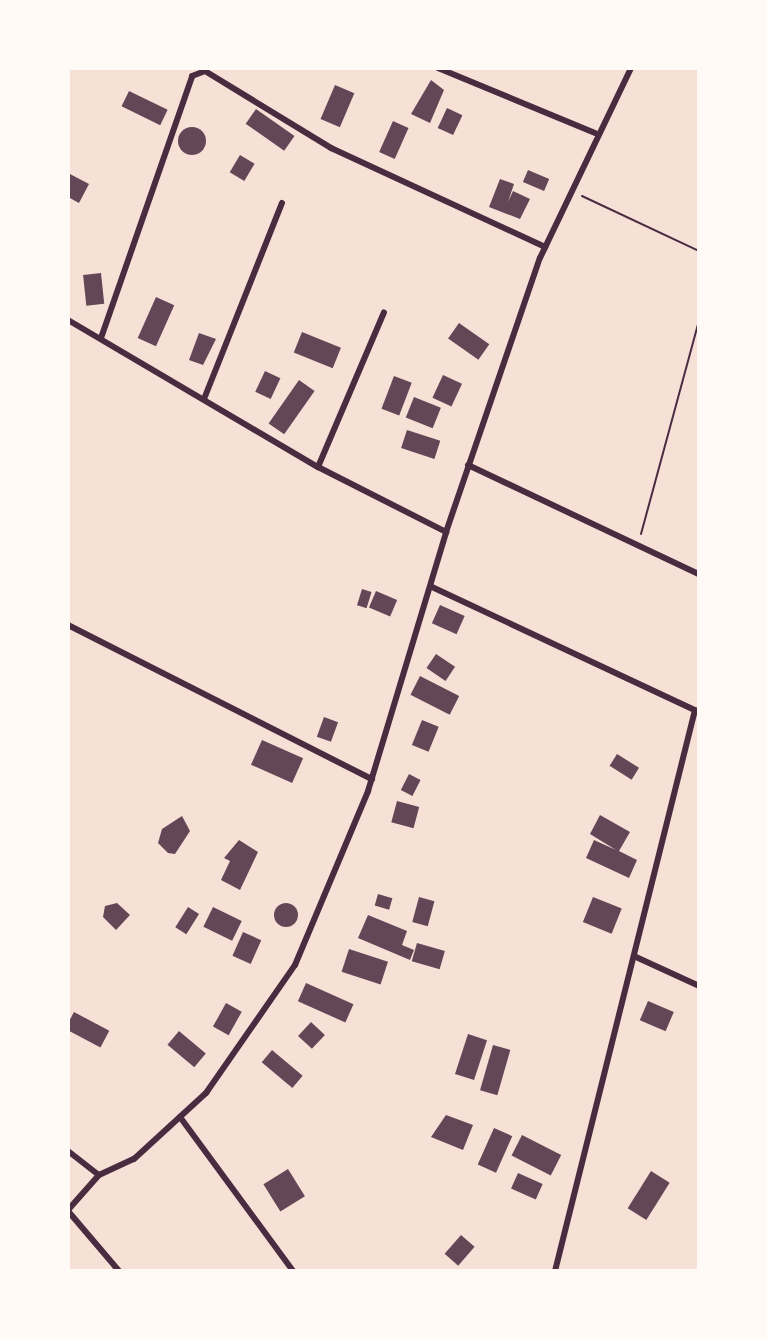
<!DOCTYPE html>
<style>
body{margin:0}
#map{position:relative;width:767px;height:1339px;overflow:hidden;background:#f7e1d7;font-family:"Fira Sans Condensed",sans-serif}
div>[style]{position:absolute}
.building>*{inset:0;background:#644757;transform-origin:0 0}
.round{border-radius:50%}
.path>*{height:2px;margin:-1px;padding:0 1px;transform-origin:1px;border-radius:1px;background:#4a2c40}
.minor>*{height:6px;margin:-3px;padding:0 3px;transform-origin:3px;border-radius:3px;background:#4a2c40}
span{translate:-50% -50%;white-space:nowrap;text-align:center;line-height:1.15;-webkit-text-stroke:6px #fffaf5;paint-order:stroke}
.frame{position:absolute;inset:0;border:70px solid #fffaf5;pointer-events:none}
</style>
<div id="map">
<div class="building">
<div style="clip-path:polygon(431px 80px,444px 90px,430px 123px,411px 114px)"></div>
<div style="left:335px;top:85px;width:21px;height:37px;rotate:23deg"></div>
<div style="left:129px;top:91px;width:43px;height:17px;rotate:26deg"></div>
<div style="left:447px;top:108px;width:17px;height:22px;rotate:25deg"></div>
<div style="left:256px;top:109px;width:47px;height:18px;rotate:35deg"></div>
<div style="left:393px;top:121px;width:17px;height:34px;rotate:24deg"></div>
<div class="round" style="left:178px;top:127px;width:28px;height:28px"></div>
<div style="left:240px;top:155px;width:17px;height:20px;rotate:31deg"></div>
<div style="left:528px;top:170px;width:23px;height:13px;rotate:23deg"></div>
<div style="clip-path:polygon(68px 173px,89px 184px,79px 203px,68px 197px)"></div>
<div style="clip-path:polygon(500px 179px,514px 184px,508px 202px,513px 191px,530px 199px,520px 219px,489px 207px)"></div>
<div style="left:101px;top:273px;width:31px;height:18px;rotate:84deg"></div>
<div style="left:156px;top:297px;width:20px;height:45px;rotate:24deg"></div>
<div style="left:459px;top:323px;width:37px;height:19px;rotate:35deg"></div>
<div style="left:302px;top:332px;width:42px;height:22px;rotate:22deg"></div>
<div style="clip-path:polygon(199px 333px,216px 339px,203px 365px,189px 360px)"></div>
<div style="left:265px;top:371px;width:17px;height:23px;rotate:25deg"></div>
<div style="left:443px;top:375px;width:21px;height:25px;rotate:25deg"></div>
<div style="left:394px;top:376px;width:19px;height:35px;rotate:21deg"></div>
<div style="left:299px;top:380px;width:19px;height:53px;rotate:35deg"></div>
<div style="left:414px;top:397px;width:29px;height:22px;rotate:22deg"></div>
<div style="left:407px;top:430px;width:35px;height:19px;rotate:18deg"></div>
<div style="left:362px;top:589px;width:10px;height:17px;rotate:17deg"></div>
<div style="left:376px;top:591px;width:23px;height:18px;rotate:23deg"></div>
<div style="left:440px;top:605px;width:27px;height:20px;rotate:24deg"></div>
<div style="left:436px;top:654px;width:23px;height:17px;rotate:34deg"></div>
<div style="left:420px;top:676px;width:44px;height:21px;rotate:27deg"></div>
<div style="left:324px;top:717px;width:15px;height:21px;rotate:20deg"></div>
<div style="left:422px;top:720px;width:18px;height:27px;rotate:22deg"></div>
<div style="left:262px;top:740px;width:45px;height:27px;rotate:24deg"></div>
<div style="left:617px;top:754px;width:26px;height:14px;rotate:32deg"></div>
<div style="left:409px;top:774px;width:13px;height:18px;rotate:27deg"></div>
<div style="left:397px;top:801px;width:23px;height:22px;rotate:15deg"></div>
<div style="clip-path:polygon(600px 815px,630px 832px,619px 851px,637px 860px,629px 878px,586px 858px,594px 840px,616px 850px,590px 834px)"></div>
<div style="clip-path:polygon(182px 816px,190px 831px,175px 854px,168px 853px,158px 843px,162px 829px)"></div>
<div style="clip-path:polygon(239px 840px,258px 852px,240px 890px,221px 880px,230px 861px,224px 858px)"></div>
<div style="left:378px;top:894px;width:15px;height:12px;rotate:16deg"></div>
<div style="left:419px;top:897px;width:16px;height:26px;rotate:15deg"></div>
<div style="left:593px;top:897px;width:31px;height:27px;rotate:22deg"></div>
<div style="clip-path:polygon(117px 903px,130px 915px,116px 930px,103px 917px,105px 906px)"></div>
<div class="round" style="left:274px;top:903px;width:24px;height:24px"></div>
<div style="left:188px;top:907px;width:13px;height:24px;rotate:32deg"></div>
<div style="left:213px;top:907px;width:32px;height:22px;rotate:26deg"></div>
<div style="clip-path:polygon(368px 915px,407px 931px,402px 945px,414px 950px,410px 960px,358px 938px)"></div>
<div style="left:243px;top:932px;width:20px;height:26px;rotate:24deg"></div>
<div style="left:417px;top:943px;width:29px;height:19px;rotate:16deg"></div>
<div style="left:349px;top:949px;width:41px;height:24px;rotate:18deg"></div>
<div style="left:306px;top:983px;width:52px;height:20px;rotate:24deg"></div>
<div style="left:648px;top:1001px;width:28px;height:21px;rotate:23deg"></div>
<div style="left:226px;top:1003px;width:18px;height:27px;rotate:29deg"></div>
<div style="left:74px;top:1012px;width:40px;height:19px;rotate:28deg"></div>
<div style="left:311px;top:1022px;width:19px;height:19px;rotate:43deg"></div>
<div style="left:179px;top:1031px;width:35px;height:18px;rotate:40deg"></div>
<div style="left:468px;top:1034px;width:20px;height:42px;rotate:18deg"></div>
<div style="left:493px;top:1045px;width:18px;height:47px;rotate:16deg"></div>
<div style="left:272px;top:1050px;width:40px;height:16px;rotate:40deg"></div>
<div style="clip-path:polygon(446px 1115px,473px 1125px,463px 1150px,431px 1137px)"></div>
<div style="left:494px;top:1128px;width:20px;height:40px;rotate:24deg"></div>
<div style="left:522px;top:1135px;width:44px;height:23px;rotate:27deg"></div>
<div style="left:288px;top:1169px;width:32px;height:29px;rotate:58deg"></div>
<div style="left:651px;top:1171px;width:22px;height:44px;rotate:32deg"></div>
<div style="left:518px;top:1173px;width:27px;height:17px;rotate:24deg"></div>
<div style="left:461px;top:1235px;width:18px;height:25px;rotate:41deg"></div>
</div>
<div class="path">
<div style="left:582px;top:196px;width:129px;rotate:25.2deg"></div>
<div style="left:641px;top:534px;width:221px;rotate:-74.8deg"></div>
</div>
<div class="minor">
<div style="left:438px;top:68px;width:170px;rotate:22.5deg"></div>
<div style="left:68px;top:320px;width:290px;rotate:30.5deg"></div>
<div style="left:318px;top:467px;width:144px;rotate:26.9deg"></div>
<div style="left:101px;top:338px;width:277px;rotate:-70.8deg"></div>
<div style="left:192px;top:76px;width:14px;rotate:-21deg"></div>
<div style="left:205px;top:71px;width:148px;rotate:31.4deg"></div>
<div style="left:331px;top:148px;width:236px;rotate:24.8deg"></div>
<div style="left:204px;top:399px;width:211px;rotate:-68.3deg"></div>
<div style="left:468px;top:465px;width:255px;rotate:25.3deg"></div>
<div style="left:318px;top:467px;width:168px;rotate:-66.9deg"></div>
<div style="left:432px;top:587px;width:290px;rotate:25.1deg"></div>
<div style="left:695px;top:710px;width:578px;rotate:104.01deg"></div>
<div style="left:68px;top:625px;width:341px;rotate:26.9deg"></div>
<div style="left:636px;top:957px;width:69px;rotate:24.7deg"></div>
<div style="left:180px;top:1117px;width:191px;rotate:53.7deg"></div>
<div style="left:68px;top:1151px;width:39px;rotate:38deg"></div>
<div style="left:68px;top:1210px;width:47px;rotate:-48.5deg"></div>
<div style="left:99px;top:1175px;width:38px;rotate:-25deg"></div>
<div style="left:134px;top:1159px;width:98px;rotate:-42.5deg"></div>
<div style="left:206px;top:1093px;width:156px;rotate:-55.2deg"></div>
<div style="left:295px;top:965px;width:189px;rotate:-67.2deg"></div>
<div style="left:368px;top:791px;width:270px;rotate:-73.2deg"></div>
<div style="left:446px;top:532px;width:290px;rotate:-71.1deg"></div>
<div style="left:540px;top:258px;width:211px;rotate:-64.4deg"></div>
<div style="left:68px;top:1211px;width:79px;rotate:49.6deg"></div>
</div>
<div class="frame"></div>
</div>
